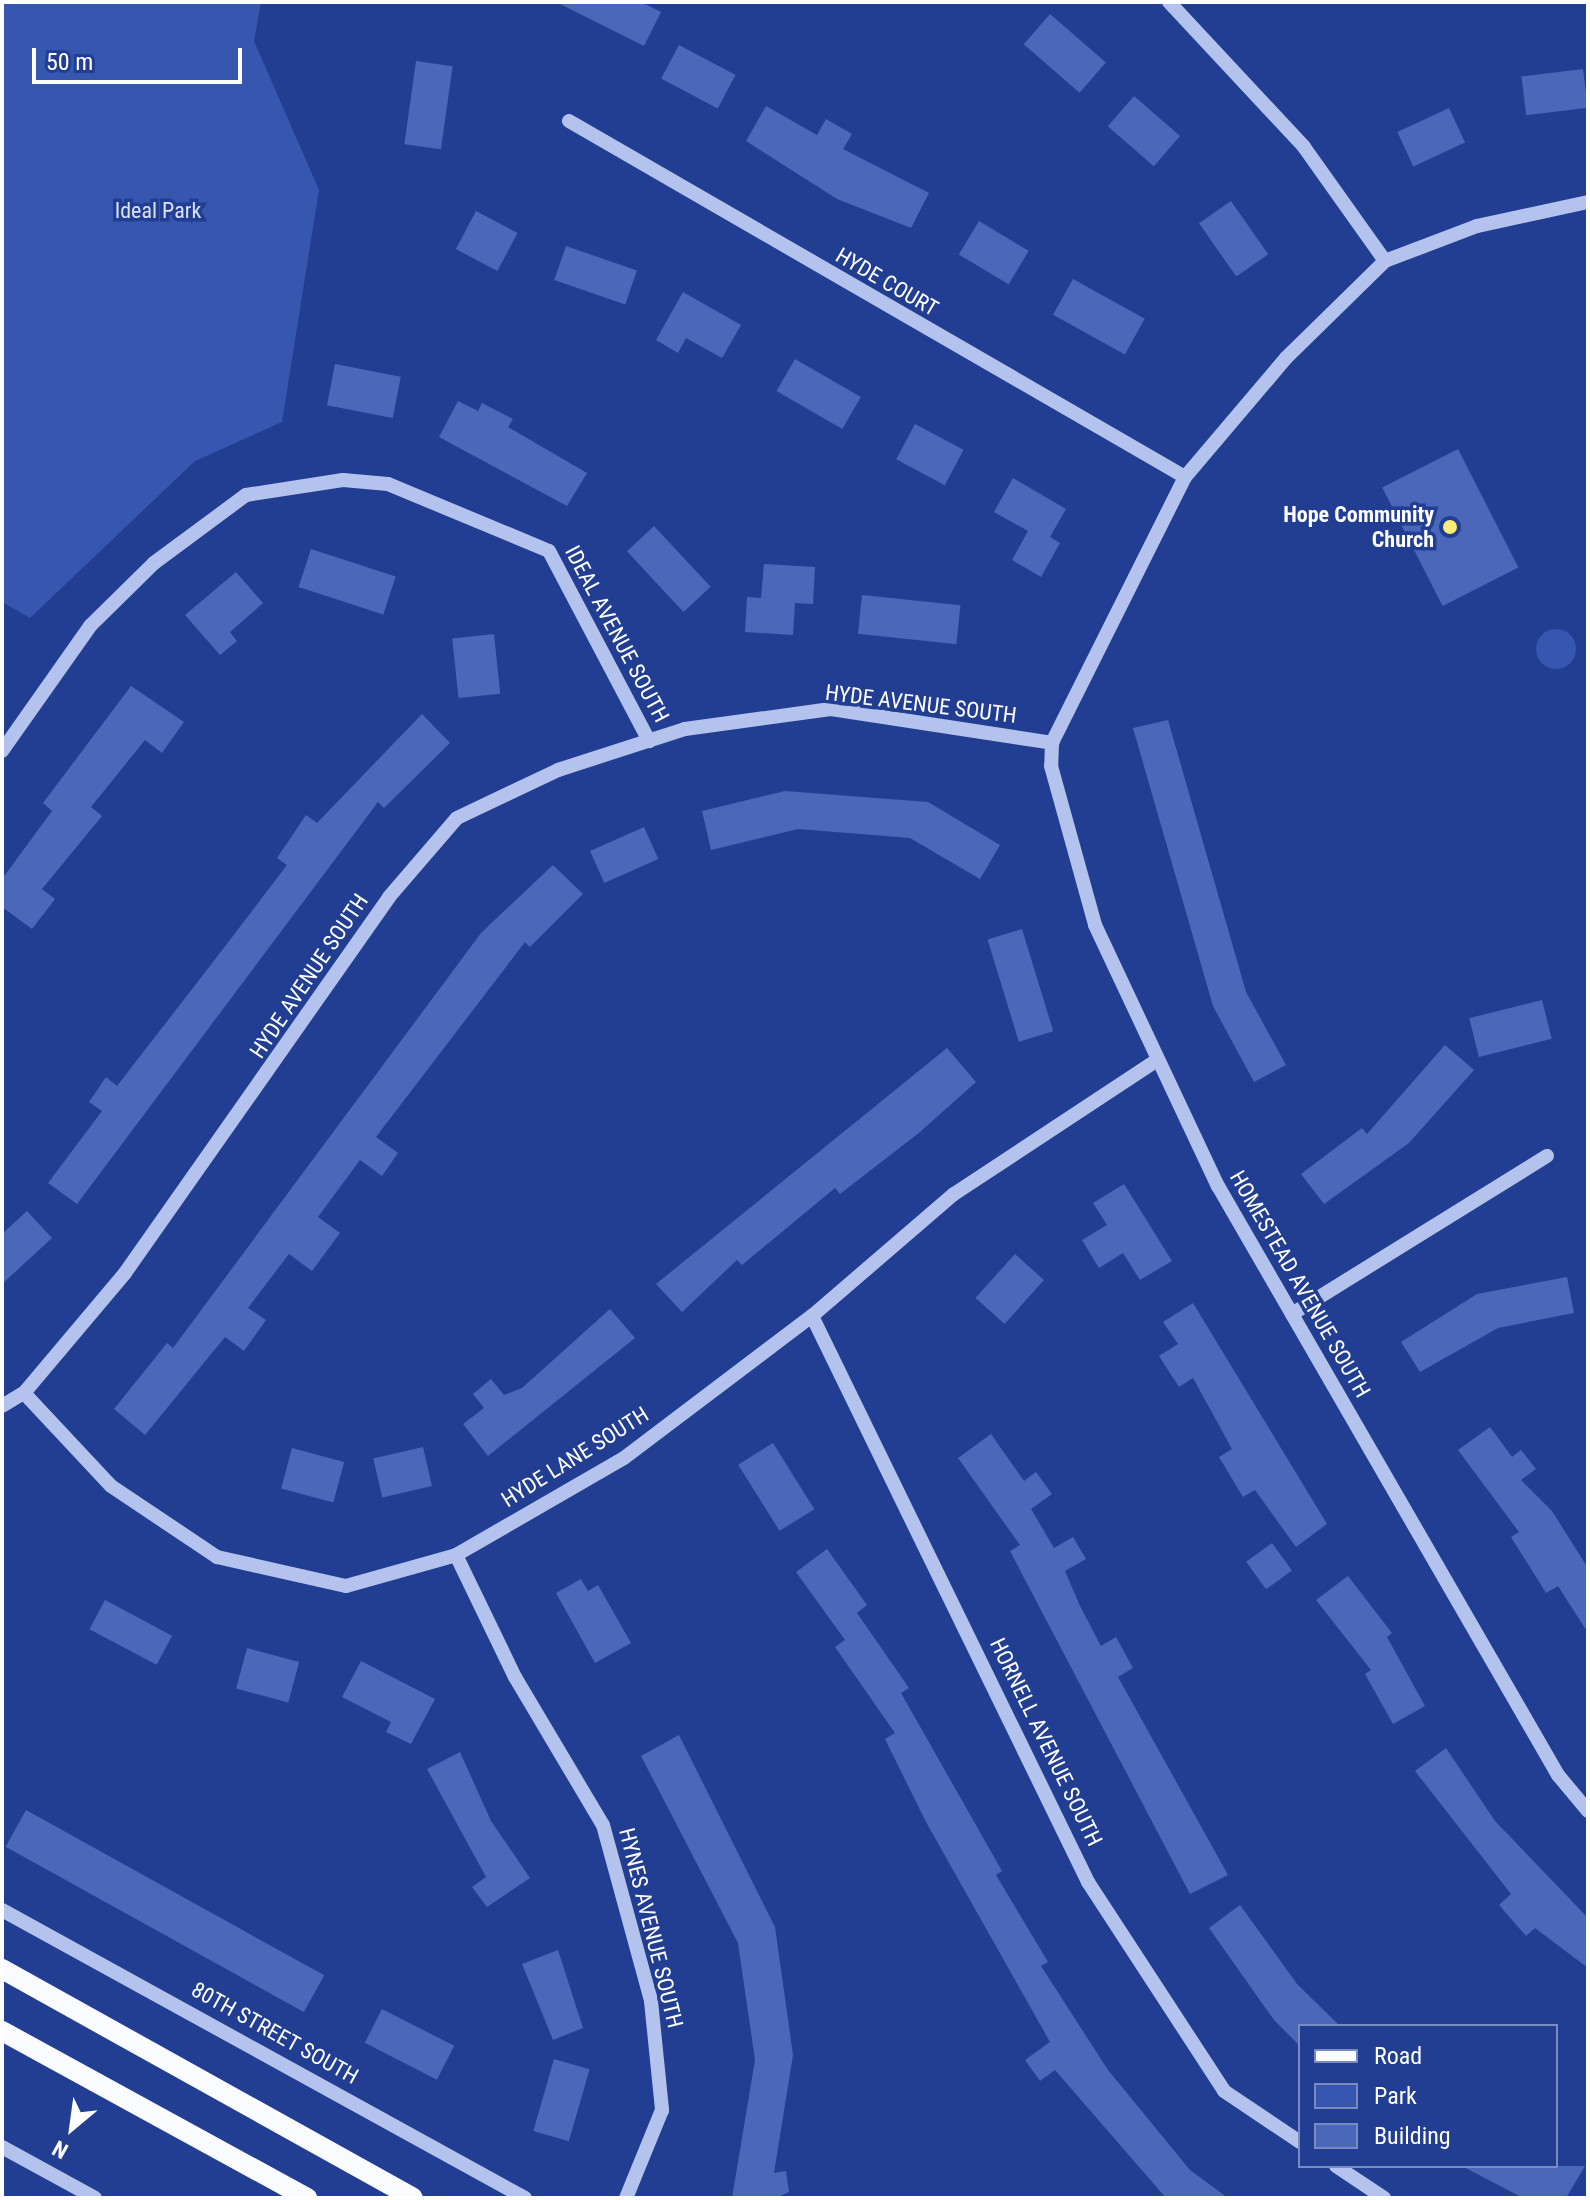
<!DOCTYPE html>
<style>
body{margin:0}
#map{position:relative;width:1590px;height:2200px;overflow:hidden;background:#223e92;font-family:"Roboto Condensed",sans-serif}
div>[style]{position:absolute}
.green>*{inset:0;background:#3656af}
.round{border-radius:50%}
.building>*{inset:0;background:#4b67b9;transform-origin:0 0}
.minor>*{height:14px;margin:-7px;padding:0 7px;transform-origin:7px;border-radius:7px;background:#b4c3ed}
.major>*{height:20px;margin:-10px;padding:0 10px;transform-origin:10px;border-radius:10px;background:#fafbff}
.dots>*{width:22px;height:22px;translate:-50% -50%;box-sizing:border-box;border:4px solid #223e92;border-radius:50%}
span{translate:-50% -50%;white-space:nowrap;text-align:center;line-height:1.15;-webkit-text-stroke:7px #223e92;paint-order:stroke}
.park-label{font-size:22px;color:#dae2f9}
.street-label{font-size:22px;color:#fff}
.poi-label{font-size:22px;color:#fff;font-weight:700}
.right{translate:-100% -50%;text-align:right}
.frame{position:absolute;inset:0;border:4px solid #fff;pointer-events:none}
.legend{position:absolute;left:1298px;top:2024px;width:260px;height:144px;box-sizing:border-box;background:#223e92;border:2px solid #7a8bbe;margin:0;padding:10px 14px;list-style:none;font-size:24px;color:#fff}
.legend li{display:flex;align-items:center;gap:16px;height:40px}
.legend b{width:40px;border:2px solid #7a8bbe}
.north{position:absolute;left:32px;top:2088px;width:80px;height:80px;-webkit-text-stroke:6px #223e92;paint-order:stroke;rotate:209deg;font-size:22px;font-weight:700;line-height:32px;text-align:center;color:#fff}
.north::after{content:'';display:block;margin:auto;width:28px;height:36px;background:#fff;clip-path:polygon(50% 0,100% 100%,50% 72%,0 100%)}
.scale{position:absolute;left:32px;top:48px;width:210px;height:36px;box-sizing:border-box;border:4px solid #fff;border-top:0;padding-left:10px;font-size:24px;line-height:28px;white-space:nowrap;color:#fff;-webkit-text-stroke:6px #223e92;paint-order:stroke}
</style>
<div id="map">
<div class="green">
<div style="clip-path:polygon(2px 2px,261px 2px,254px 41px,319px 190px,282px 422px,195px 461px,30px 618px,2px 602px)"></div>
<div class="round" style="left:1536px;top:629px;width:40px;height:40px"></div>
</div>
<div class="building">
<div style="clip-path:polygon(556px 2px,641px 2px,661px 12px,644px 46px)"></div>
<div style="left:1050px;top:14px;width:74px;height:40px;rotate:41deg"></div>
<div style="left:679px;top:45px;width:64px;height:38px;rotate:28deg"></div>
<div style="left:416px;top:61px;width:37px;height:84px;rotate:8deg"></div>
<div style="left:1583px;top:69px;width:39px;height:62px;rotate:83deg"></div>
<div style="left:1134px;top:96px;width:61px;height:40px;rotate:41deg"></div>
<div style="clip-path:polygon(766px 106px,817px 135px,826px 119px,852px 134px,843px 149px,929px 193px,911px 228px,837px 199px,746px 141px)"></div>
<div style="left:1449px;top:108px;width:38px;height:57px;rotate:65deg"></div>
<div style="left:1231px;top:201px;width:65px;height:39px;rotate:55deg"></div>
<div style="left:476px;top:211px;width:47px;height:43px;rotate:28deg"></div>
<div style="left:979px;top:221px;width:58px;height:39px;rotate:31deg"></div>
<div style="left:566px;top:246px;width:75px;height:36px;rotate:19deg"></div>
<div style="left:1073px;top:279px;width:82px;height:41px;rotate:29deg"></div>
<div style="clip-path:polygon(683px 292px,741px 325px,722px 358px,686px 338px,678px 353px,656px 340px)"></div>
<div style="left:795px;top:359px;width:76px;height:37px;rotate:30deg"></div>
<div style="left:335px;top:364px;width:67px;height:42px;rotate:11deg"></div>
<div style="clip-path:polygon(458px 401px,478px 411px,482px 403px,513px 419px,508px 427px,587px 473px,567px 506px,439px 437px)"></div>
<div style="left:915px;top:424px;width:55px;height:40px;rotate:28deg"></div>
<div style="left:1458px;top:449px;width:133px;height:85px;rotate:63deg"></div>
<div style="clip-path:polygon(1013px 478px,1066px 509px,1050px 537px,1060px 543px,1041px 577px,1012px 560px,1028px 531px,994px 512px)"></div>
<div style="left:654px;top:526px;width:83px;height:37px;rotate:47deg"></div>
<div style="left:311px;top:549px;width:89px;height:40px;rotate:18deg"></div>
<div style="clip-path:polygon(764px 564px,815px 567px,813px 604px,795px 603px,793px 635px,745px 632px,747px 597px,761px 598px)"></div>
<div style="clip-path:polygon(236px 572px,263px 603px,230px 632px,237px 641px,220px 655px,185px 615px)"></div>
<div style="left:862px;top:595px;width:99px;height:39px;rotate:6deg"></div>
<div style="left:494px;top:634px;width:60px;height:42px;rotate:84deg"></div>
<div style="clip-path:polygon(131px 686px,184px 722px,162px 753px,145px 740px,91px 807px,102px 816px,42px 889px,55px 899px,32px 929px,2px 907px,2px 879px,52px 811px,43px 803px)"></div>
<div style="clip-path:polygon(422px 714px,450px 743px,384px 808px,378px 802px,77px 1204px,48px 1183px,102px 1111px,89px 1102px,106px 1077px,117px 1086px,213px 962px,287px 865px,277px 858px,306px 815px,317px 823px)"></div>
<div style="clip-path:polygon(1168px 720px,1246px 992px,1286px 1065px,1254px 1082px,1213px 1006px,1133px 728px)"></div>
<div style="clip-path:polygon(785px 791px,928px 802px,1000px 845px,980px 879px,910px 838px,798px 829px,711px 850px,702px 811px)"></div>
<div style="left:644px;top:827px;width:35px;height:59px;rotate:66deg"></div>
<div style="clip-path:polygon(553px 865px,583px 894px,530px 947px,525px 942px,376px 1137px,398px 1153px,382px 1176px,360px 1160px,318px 1217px,340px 1233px,312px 1271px,289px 1254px,248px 1308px,266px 1320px,244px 1351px,225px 1337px,145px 1435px,114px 1409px,167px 1343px,173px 1348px,481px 933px)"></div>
<div style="left:1022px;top:929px;width:107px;height:36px;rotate:73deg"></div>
<div style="left:1542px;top:1000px;width:40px;height:75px;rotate:76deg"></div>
<div style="clip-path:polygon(1445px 1045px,1474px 1070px,1409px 1143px,1324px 1204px,1301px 1174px,1362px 1128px,1367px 1134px)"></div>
<div style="clip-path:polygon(947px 1048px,976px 1082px,920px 1132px,840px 1194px,835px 1188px,742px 1265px,737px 1260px,682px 1312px,656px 1284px)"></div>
<div style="clip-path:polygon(1124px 1184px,1172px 1261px,1140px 1280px,1123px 1253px,1099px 1268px,1082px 1240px,1107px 1225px,1093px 1203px)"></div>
<div style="clip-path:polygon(27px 1211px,52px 1238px,2px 1284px,2px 1234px)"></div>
<div style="left:1015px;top:1254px;width:39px;height:59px;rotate:42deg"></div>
<div style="clip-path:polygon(1567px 1277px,1574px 1313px,1498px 1328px,1420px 1372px,1401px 1342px,1477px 1294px)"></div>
<div style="clip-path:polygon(1193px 1303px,1327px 1524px,1296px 1547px,1255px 1490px,1243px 1497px,1219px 1457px,1232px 1449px,1193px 1378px,1179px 1387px,1159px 1356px,1178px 1344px,1163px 1322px)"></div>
<div style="clip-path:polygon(610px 1309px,635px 1338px,488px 1456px,463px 1424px,484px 1408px,473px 1394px,491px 1379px,504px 1395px,522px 1388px)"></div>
<div style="clip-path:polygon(1490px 1427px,1512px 1457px,1521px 1450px,1536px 1469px,1521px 1480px,1552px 1511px,1588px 1568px,1588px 1633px,1558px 1586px,1546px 1593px,1511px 1537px,1519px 1532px,1458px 1450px)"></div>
<div style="clip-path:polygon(991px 1434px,1024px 1481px,1036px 1472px,1052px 1494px,1031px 1509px,1054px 1548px,1073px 1537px,1086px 1559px,1065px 1571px,1080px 1606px,1101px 1646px,1116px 1637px,1133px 1668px,1118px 1677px,1228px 1875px,1190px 1894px,1010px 1551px,1020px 1545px,958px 1458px)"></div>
<div style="left:773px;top:1443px;width:78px;height:41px;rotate:58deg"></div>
<div style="left:423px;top:1447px;width:40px;height:51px;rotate:77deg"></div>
<div style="left:292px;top:1448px;width:54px;height:42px;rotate:15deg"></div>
<div style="left:1272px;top:1543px;width:34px;height:32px;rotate:54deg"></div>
<div style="clip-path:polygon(827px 1549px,867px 1605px,857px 1613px,909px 1688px,901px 1693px,1002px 1871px,996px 1875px,1048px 1962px,1041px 1966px,1108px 2070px,1190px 2170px,1228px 2198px,1166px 2198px,1055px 2070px,1040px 2081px,1025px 2060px,1050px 2042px,926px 1822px,885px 1739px,895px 1733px,835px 1647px,845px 1640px,796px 1572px)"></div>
<div style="clip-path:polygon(1348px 1576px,1392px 1633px,1387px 1637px,1425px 1706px,1393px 1724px,1365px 1674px,1371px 1670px,1316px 1600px)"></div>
<div style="clip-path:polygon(581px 1579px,588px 1591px,598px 1585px,631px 1643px,595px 1663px,556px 1593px)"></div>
<div style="left:105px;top:1600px;width:76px;height:33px;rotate:28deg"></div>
<div style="left:247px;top:1648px;width:54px;height:42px;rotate:15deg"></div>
<div style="clip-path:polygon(361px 1661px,435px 1699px,411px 1744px,386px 1732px,391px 1722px,342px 1697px)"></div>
<div style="clip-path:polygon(679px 1735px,775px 1927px,793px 2055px,774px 2173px,786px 2171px,789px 2192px,776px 2198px,732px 2198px,755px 2060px,738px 1943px,641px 1756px)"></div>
<div style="clip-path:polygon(1446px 1748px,1495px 1821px,1588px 1918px,1588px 1968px,1535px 1928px,1526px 1936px,1499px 1905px,1511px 1894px,1415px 1771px)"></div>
<div style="clip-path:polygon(460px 1752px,491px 1821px,530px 1878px,487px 1907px,472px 1887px,486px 1877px,427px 1769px)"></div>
<div style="left:26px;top:1810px;width:341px;height:42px;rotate:29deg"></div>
<div style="clip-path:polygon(1240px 1905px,1297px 1984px,1340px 2026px,1300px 2026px,1300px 2046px,1274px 2020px,1209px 1928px)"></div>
<div style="clip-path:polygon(558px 1950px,583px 2028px,553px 2040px,522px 1964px)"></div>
<div style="left:382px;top:2009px;width:81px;height:38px;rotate:27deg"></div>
<div style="left:554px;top:2059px;width:37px;height:75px;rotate:16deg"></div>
<div style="clip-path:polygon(1462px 2166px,1585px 2166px,1566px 2198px,1523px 2198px)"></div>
</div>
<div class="minor">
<div style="left:1169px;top:2px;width:198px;rotate:47deg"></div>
<div style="left:1304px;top:147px;width:140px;rotate:54.6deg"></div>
<div style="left:569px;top:121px;width:711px;rotate:30.02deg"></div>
<div style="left:1588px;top:202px;width:114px;rotate:167.8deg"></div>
<div style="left:1477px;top:226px;width:98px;rotate:159.2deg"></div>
<div style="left:1385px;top:261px;width:139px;rotate:135.6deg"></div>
<div style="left:1286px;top:358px;width:156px;rotate:130.3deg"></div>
<div style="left:1185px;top:477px;width:297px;rotate:116.6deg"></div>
<div style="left:1052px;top:743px;width:23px;rotate:92deg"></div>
<div style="left:1051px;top:766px;width:165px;rotate:74.5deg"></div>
<div style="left:1095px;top:925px;width:289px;rotate:64.8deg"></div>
<div style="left:1218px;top:1186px;width:680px;rotate:60deg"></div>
<div style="left:1558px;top:1775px;width:47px;rotate:50.2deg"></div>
<div style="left:2px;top:751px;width:154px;rotate:-54.8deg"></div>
<div style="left:91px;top:625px;width:88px;rotate:-44.5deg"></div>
<div style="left:154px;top:563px;width:114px;rotate:-36.5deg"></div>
<div style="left:246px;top:495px;width:98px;rotate:-8.8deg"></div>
<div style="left:343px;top:480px;width:45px;rotate:5.1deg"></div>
<div style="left:388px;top:484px;width:174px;rotate:22.6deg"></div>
<div style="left:549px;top:551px;width:215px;rotate:62.2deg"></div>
<div style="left:1292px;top:1314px;width:300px;rotate:-31.8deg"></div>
<div style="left:812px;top:1316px;width:630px;rotate:64deg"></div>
<div style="left:1088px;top:1882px;width:249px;rotate:56.9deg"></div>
<div style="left:1224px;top:2091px;width:92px;rotate:33.9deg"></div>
<div style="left:24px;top:1393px;width:127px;rotate:46.9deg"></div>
<div style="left:111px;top:1486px;width:128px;rotate:33.8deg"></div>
<div style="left:217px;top:1557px;width:132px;rotate:12.7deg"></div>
<div style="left:346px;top:1586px;width:114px;rotate:-15.7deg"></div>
<div style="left:456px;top:1555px;width:194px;rotate:-30deg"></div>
<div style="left:624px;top:1458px;width:236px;rotate:-37.1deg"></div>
<div style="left:812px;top:1316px;width:187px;rotate:-40.7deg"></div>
<div style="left:954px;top:1194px;width:240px;rotate:-33.4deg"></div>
<div style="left:2px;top:1406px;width:26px;rotate:-31deg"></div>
<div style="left:24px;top:1393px;width:157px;rotate:-49.9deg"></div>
<div style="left:125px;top:1273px;width:459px;rotate:-54.9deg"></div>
<div style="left:389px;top:897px;width:104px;rotate:-49.3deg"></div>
<div style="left:457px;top:818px;width:112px;rotate:-25.4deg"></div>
<div style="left:558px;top:770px;width:133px;rotate:-17.9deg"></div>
<div style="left:685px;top:729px;width:147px;rotate:-7.8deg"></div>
<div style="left:831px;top:709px;width:224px;rotate:8.7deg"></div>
<div style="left:456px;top:1555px;width:136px;rotate:64.2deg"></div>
<div style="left:515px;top:1677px;width:172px;rotate:59.3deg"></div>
<div style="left:603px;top:1825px;width:182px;rotate:74.7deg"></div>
<div style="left:651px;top:2001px;width:110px;rotate:84.2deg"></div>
<div style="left:662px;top:2110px;width:95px;rotate:112.2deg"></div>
<div style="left:2px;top:1910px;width:597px;rotate:28.84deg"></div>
<div style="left:2px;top:2147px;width:106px;rotate:28.7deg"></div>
<div style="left:1336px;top:2166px;width:58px;rotate:33.7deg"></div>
</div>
<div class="major">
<div style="left:2px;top:1969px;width:470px;rotate:29.1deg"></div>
<div style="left:2px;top:2031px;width:348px;rotate:28.7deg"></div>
</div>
<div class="dots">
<div style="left:1450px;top:527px;background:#f9ec76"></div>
</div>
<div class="park-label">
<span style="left:158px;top:211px">Ideal Park</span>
</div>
<div class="street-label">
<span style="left:887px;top:282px;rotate:30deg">HYDE COURT</span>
<span style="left:617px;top:634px;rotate:62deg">IDEAL AVENUE SOUTH</span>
<span style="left:921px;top:704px;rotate:7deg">HYDE AVENUE SOUTH</span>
<span style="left:309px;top:976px;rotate:-56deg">HYDE AVENUE SOUTH</span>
<span style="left:1300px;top:1284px;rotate:60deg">HOMESTEAD AVENUE SOUTH</span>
<span style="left:575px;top:1457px;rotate:-32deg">HYDE LANE SOUTH</span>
<span style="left:1046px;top:1742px;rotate:64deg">HORNELL AVENUE SOUTH</span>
<span style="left:651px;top:1928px;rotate:76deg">HYNES AVENUE SOUTH</span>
<span style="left:275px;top:2033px;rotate:29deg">80TH STREET SOUTH</span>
</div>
<div class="poi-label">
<span class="right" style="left:1434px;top:527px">Hope Community<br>Church</span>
</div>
<div class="frame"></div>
<ul class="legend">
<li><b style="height:10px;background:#fafbff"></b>Road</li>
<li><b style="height:22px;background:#3656af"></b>Park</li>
<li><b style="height:22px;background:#4b67b9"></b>Building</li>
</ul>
<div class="north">N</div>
<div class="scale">50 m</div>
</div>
